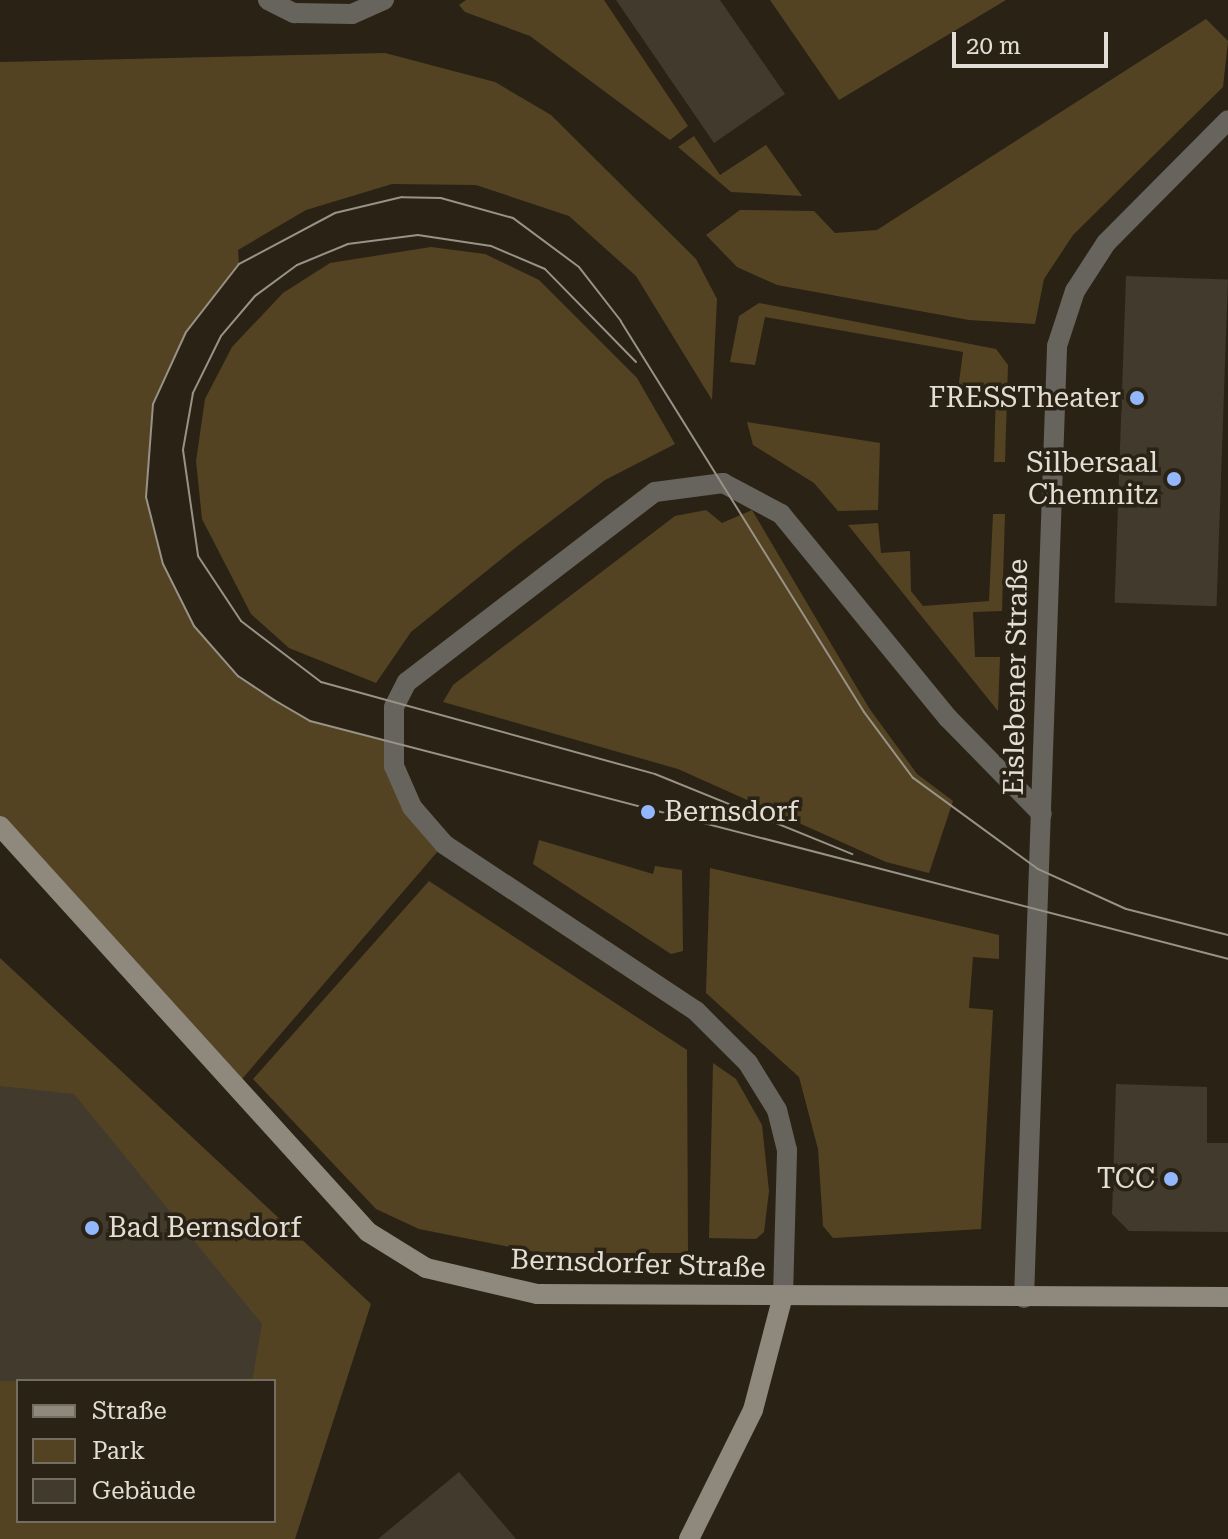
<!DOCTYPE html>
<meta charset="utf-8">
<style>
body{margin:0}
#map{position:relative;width:1228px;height:1539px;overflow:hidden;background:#2a2315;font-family:"Roboto Serif",serif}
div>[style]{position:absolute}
.green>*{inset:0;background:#534323}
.building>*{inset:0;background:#423a2c;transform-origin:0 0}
.lane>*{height:20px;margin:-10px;padding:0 10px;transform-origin:10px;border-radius:10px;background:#67645d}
.street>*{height:20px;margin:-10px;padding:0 10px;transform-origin:10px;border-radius:10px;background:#67645d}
.secondary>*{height:20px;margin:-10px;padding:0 10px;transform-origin:10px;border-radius:10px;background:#8e887d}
.tram>*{height:2px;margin:-1px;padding:0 1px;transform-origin:1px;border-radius:1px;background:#989287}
.dots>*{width:22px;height:22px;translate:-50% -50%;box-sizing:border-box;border:4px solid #2a2315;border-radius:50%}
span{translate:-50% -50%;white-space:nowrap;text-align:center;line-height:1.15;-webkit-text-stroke:7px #2a2315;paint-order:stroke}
.poi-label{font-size:28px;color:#e3ded5}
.right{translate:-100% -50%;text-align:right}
.left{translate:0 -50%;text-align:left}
.street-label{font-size:28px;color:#e3ded5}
.legend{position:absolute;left:16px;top:1379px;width:260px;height:144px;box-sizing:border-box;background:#2a2315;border:2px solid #746e62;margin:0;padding:10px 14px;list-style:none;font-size:24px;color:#e3ded5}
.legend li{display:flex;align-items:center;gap:16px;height:40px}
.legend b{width:40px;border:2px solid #746e62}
.scale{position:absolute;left:952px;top:32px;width:156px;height:36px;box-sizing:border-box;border:4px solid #e3ded5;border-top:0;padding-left:10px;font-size:24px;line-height:28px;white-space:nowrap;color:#e3ded5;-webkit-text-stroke:6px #2a2315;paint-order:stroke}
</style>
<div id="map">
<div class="green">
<div style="clip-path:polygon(466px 0,604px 0,688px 126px,670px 140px,530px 36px,465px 12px,459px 5px)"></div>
<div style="clip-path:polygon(770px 0,1006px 0,839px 100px)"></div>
<div style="clip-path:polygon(1206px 19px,1228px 41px,1223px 87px,1073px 235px,1044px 279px,1035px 324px,969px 320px,777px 285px,737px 267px,706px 235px,740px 210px,814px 211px,835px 233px,877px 230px)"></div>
<div style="clip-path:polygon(385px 53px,495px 82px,551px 115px,696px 259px,717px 299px,712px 400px,636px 276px,569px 216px,476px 185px,392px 184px,306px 210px,238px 250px,239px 264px,186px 332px,153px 404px,146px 497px,163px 564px,194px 626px,238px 676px,310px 721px,389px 741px,394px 766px,444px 844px,236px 1086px,0 826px,0 62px)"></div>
<div style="clip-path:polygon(694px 136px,720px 175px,766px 145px,802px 196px,731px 192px,678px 147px)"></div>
<div style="clip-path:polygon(431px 247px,485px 254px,539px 280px,637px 378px,675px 444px,605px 480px,515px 548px,411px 632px,376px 683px,289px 648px,251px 614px,202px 519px,196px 461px,205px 399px,232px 347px,283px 293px,330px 263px)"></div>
<div style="clip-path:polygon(759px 303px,996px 349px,1008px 365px,1005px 462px,994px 462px,996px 391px,958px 390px,963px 352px,765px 317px,755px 365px,730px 362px,739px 316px)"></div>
<div style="clip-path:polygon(747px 422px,880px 443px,878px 510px,838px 511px,814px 483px,753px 445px)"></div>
<div style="clip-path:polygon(706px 510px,722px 523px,752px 510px,869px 708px,917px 774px,953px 801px,929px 873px,886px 862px,678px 769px,443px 702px,453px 685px,675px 516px)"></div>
<div style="clip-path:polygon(993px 514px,1005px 514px,1002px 611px,973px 612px,975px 657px,1000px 657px,998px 711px,848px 525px,878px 523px,881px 553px,910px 551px,911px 591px,923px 606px,989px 601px)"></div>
<div style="clip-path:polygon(539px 840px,653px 874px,655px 866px,682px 870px,683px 951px,671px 954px,533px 864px)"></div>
<div style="clip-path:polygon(710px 868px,999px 935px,999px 959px,973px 957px,969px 1008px,993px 1010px,981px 1229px,833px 1238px,823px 1226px,818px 1149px,799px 1077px,706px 993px)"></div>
<div style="clip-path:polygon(429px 881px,687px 1050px,688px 1253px,541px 1253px,419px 1229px,376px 1209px,253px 1079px)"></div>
<div style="clip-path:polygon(evenodd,0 958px,371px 1304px,295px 1539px,0 1539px,0 958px,18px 1381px,274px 1381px,274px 1521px,18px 1521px,18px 1381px)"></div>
<div style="clip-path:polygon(713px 1063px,736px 1079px,762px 1125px,769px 1191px,764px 1232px,756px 1239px,709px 1238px)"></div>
</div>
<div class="building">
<div style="clip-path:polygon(616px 0,720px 0,785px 94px,714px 143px)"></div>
<div style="left:1126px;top:276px;width:102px;height:327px;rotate:2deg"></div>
<div style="clip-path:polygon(1116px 1084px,1207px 1087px,1207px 1143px,1228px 1143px,1228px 1232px,1129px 1231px,1112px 1214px)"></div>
<div style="clip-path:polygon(0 1086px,74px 1094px,262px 1324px,252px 1381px,0 1381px)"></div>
<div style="clip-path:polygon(459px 1472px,516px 1539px,378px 1539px)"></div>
</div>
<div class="lane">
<div style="left:268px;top:0;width:29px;rotate:27deg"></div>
<div style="left:294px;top:13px;width:58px;rotate:1deg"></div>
<div style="left:352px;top:14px;width:35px;rotate:-24deg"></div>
<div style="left:783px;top:1296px;width:146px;rotate:-88.4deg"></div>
<div style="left:787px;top:1150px;width:41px;rotate:-104deg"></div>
<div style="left:777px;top:1110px;width:55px;rotate:-121.7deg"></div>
<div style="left:748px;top:1063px;width:74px;rotate:-135deg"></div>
<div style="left:696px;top:1011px;width:302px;rotate:-146.5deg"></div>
<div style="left:444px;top:844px;width:49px;rotate:-130.9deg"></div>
<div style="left:412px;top:807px;width:45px;rotate:-113.7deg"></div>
<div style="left:394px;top:766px;width:59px;rotate:-90deg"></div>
<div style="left:394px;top:707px;width:28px;rotate:-63deg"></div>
<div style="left:407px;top:682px;width:312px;rotate:-37.5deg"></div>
<div style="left:655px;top:492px;width:69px;rotate:-7.5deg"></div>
<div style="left:723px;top:483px;width:66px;rotate:28.1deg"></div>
<div style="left:781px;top:514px;width:264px;rotate:50.7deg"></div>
<div style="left:948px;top:718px;width:134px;rotate:45.6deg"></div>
</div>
<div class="street">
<div style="left:1024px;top:1298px;width:953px;rotate:-88.01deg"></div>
<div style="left:1057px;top:346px;width:58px;rotate:-71.9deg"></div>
<div style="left:1075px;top:291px;width:57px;rotate:-57.1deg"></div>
<div style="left:1106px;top:243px;width:173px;rotate:-45.2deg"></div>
</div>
<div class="secondary">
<div style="left:0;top:826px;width:548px;rotate:47.81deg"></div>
<div style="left:368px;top:1232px;width:68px;rotate:31.8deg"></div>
<div style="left:426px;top:1268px;width:114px;rotate:13.2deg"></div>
<div style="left:537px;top:1294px;width:691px;rotate:0.25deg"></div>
<div style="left:689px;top:1539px;width:144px;rotate:-63.6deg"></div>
<div style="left:753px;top:1410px;width:118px;rotate:-75.3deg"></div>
</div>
<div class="tram">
<div style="left:636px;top:362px;width:130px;rotate:-134.4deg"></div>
<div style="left:545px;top:269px;width:59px;rotate:-156.9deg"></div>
<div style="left:491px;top:246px;width:74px;rotate:-171.4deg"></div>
<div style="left:418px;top:235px;width:71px;rotate:172.7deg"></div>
<div style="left:348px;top:244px;width:55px;rotate:157.6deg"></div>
<div style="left:297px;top:265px;width:52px;rotate:143.6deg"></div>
<div style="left:255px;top:296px;width:52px;rotate:130.4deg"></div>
<div style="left:221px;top:336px;width:64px;rotate:116.2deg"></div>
<div style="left:193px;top:393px;width:58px;rotate:100deg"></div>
<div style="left:183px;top:450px;width:107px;rotate:81.9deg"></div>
<div style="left:198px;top:556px;width:78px;rotate:56.5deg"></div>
<div style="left:241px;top:621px;width:101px;rotate:37.3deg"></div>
<div style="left:321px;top:682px;width:346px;rotate:15.4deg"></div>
<div style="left:655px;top:774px;width:213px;rotate:22.1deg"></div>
<div style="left:1228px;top:935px;width:105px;rotate:-165.7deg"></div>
<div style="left:1126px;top:909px;width:97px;rotate:-155.6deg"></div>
<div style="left:1038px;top:869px;width:155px;rotate:-143.9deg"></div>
<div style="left:913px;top:778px;width:82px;rotate:-126.6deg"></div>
<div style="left:864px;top:712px;width:460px;rotate:-121.9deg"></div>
<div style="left:621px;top:321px;width:68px;rotate:-127.9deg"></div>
<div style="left:579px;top:267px;width:82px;rotate:-143.4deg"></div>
<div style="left:513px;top:218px;width:75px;rotate:-164.5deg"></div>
<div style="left:441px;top:198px;width:39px;rotate:-179deg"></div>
<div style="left:402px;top:197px;width:69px;rotate:166.6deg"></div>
<div style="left:335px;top:213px;width:109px;rotate:152deg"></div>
<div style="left:239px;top:264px;width:86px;rotate:127.9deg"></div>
<div style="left:186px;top:332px;width:79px;rotate:114.6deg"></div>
<div style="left:153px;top:404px;width:93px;rotate:94.3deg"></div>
<div style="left:146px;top:497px;width:69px;rotate:75.8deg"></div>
<div style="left:163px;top:564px;width:69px;rotate:63.4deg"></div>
<div style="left:194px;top:626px;width:67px;rotate:48.7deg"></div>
<div style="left:238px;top:676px;width:43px;rotate:33.7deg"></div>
<div style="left:274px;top:700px;width:42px;rotate:30.3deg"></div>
<div style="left:310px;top:721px;width:948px;rotate:14.53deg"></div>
</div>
<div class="dots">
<div style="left:1137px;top:398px;background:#93b7fd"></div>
<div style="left:1174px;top:479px;background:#93b7fd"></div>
<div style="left:648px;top:812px;background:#93b7fd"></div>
<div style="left:1171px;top:1179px;background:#93b7fd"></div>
<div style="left:92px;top:1228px;background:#93b7fd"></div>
</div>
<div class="poi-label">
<span class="right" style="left:1121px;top:398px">FRESSTheater</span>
<span class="right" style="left:1158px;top:479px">Silbersaal<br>Chemnitz</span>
<span class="left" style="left:664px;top:812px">Bernsdorf</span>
<span class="right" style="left:1155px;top:1179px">TCC</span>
<span class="left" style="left:108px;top:1228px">Bad Bernsdorf</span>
</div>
<div class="street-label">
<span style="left:1016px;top:677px;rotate:-89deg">Eislebener Straße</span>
<span style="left:638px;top:1264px;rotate:2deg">Bernsdorfer Straße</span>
</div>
<ul class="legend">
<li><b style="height:10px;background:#8e887d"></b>Straße</li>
<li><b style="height:22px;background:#534323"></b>Park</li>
<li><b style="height:22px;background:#423a2c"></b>Gebäude</li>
</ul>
<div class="scale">20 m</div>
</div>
